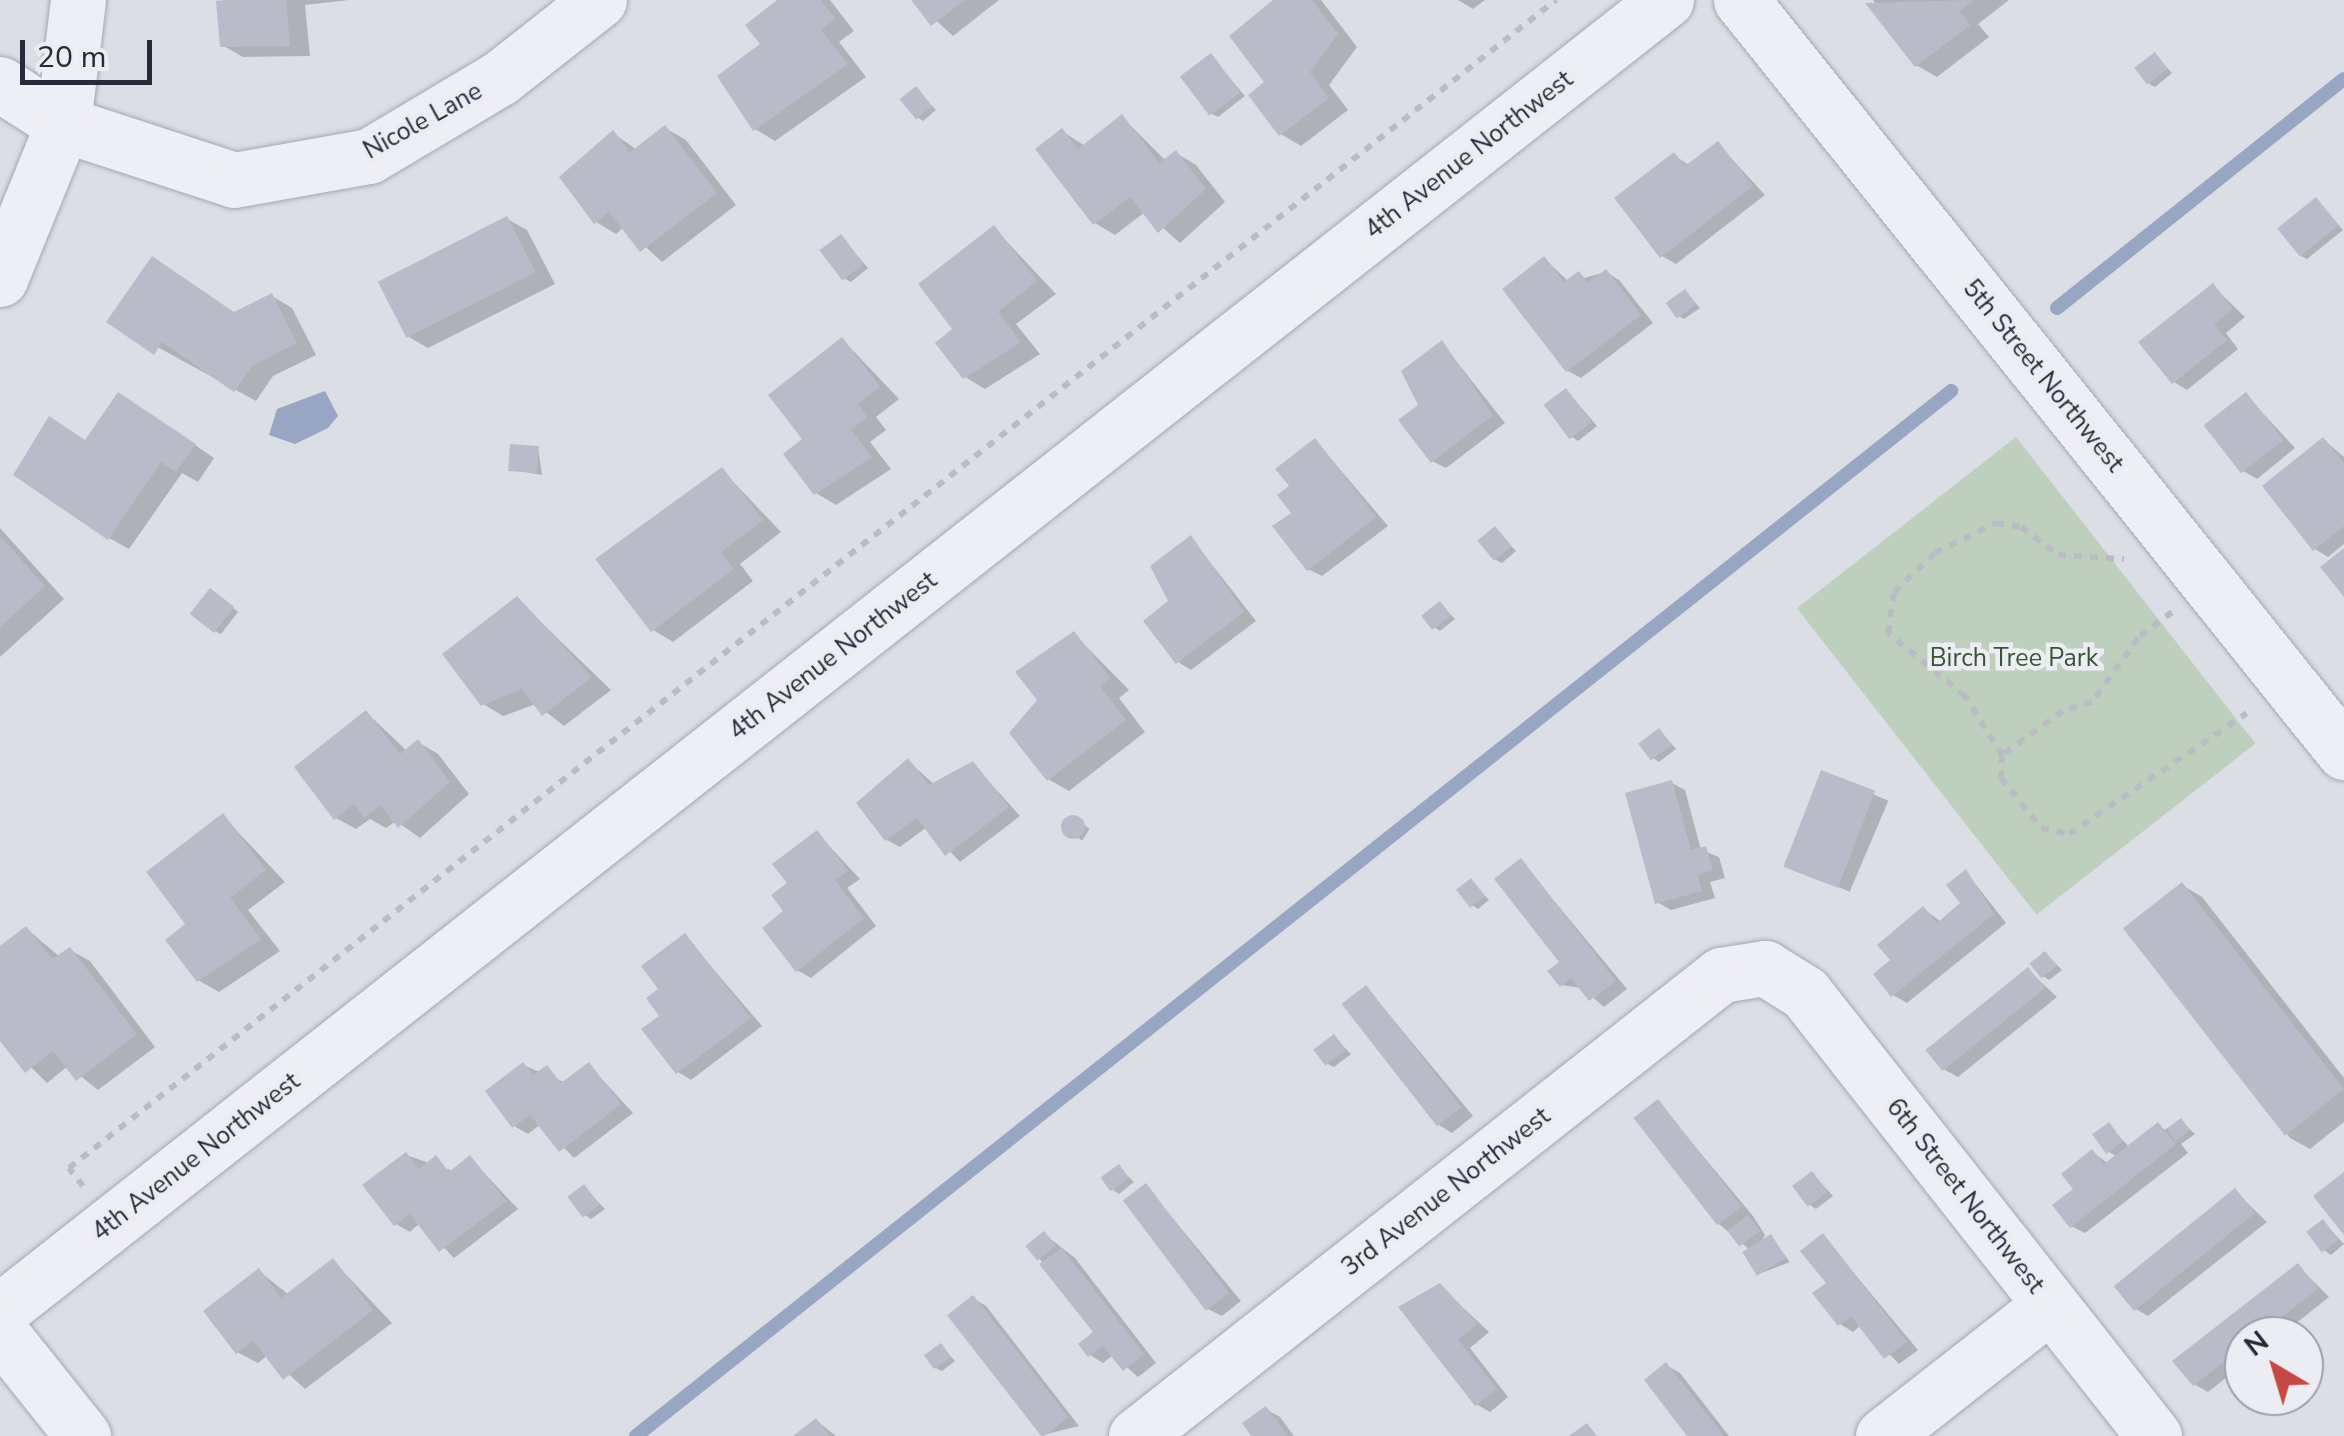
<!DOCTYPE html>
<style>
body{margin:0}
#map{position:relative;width:2344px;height:1436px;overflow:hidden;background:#dcdee5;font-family:"Nunito Sans",sans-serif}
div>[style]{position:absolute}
.green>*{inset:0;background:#bfcfbd;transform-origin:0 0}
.water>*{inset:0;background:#98a6c4}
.shadow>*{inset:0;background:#0003;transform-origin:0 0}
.stream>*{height:14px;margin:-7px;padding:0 7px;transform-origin:7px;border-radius:7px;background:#98a6c4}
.building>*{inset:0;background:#b9bcc8;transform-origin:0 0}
.round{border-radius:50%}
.path>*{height:6px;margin-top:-3px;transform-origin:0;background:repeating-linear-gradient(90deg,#babcc4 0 8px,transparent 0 16px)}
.roads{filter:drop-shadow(0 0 2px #a5a8b2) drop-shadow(0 0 2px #a5a8b2)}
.minor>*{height:55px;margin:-27.5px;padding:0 27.5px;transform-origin:27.5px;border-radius:27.5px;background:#eeeff4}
span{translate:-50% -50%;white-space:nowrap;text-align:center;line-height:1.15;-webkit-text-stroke:9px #ebedf3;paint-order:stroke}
.street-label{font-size:25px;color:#262a3b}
.park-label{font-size:25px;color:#355634}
.north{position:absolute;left:2224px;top:1316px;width:100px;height:100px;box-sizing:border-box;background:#ebedf3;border:2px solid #9c9fa9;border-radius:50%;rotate:322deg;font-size:28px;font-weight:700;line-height:40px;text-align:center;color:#262a3b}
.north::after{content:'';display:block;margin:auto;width:35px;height:45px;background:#c74744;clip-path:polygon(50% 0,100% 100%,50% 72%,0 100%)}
.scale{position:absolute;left:20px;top:40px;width:132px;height:45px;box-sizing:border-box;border:5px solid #262a3b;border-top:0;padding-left:12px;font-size:30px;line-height:35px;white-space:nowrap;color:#262a3b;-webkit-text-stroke:8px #ebedf3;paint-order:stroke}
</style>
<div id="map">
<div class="green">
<div style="left:2016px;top:437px;width:389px;height:278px;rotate:52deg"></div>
</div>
<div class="water">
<div style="clip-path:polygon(325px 391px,338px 416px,328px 428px,295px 444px,269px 435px,277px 409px)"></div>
</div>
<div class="shadow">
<div style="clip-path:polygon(249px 0,349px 0,305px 5px,310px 56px,243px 57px,222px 45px)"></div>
<div style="clip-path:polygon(787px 0,830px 0,854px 31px,839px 42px,866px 77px,775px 141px,755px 129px,763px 45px)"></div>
<div style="clip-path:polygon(914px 0,999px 0,953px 36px)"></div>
<div style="clip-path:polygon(1276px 0,1321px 0,1357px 47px,1329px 85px,1348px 110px,1301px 146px,1281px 134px)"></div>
<div style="clip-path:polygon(1458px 0,1485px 0,1473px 9px)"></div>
<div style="clip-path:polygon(1873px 0,2009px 0,1978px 24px,1989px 37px,1937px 77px,1916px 65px)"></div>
<div style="clip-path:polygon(2155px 55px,2172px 73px,2155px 87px,2149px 84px)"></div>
<div style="clip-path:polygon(1211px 56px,1245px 96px,1218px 117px,1212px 114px)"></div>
<div style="clip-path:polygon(916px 89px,936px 110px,923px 121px,917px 117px)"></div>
<div style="clip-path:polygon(1122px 117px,1166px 161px,1176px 153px,1196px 165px,1225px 202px,1180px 243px,1145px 212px,1115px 235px,1095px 223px,1062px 131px,1085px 146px)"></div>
<div style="clip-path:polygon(665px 128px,686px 140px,736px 205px,662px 262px,624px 227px,616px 234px,596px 222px,613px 133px,637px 150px)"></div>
<div style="clip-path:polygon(1718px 144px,1765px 195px,1676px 264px,1662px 256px,1674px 155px,1690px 166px)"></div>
<div style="clip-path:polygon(2317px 200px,2343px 230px,2307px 259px,2301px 256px)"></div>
<div style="clip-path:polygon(507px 219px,527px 230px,555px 284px,428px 348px,407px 336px)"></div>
<div style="clip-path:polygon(994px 228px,1056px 294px,1016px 324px,1040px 354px,985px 389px,965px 377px,956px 330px)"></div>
<div style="clip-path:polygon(841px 237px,868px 268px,851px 282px,845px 279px)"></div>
<div style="clip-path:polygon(1545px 259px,1569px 282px,1606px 272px,1619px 280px,1653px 323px,1581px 378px,1568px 371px)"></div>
<div style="clip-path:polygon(2213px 286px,2245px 317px,2226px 333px,2238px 349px,2187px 390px,2174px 382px)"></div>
<div style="clip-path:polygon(1685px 292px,1700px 308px,1684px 319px,1678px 316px)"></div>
<div style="clip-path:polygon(272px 296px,292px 308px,316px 355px,273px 376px,256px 401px,110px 321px,236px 314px)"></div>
<div style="clip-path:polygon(843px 340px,899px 399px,876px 417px,886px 430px,870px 442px,891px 469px,836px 505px,816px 493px,805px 439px)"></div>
<div style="clip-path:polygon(1442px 343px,1505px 423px,1446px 468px,1432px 461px,1421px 406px)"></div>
<div style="clip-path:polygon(1567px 391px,1597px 426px,1578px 441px,1572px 437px)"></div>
<div style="clip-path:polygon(2246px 395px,2295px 448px,2257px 479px,2243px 471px)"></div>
<div style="clip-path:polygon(139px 407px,214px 458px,198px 482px,182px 473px,129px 549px,109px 538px,85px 441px)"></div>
<div style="clip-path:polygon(2324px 440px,2344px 457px,2344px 544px,2328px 557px,2315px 549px)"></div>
<div style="clip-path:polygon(1316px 441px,1388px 526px,1322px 576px,1308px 569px,1292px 487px)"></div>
<div style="clip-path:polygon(538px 448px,542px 475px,509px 469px)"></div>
<div style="clip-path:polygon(722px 470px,781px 532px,740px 564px,753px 581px,673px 642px,653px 630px)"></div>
<div style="clip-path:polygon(0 528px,64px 599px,0 657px)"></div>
<div style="clip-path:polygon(1495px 529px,1516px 551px,1502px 563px,1496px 560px)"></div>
<div style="clip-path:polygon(1191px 538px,1256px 621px,1191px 670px,1178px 662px,1171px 602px)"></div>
<div style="clip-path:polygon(216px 594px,238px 612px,221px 634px,215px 631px)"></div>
<div style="clip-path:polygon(517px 599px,611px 690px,564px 726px,536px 704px,503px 716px,483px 704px)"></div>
<div style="clip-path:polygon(1440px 604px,1455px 619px,1440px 631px,1434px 627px)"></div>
<div style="clip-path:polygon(1074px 634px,1129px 690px,1119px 698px,1145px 732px,1069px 791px,1048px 779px,1040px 700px)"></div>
<div style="clip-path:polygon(367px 713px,407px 751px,418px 742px,438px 754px,469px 794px,420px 838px,396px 821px,386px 828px,370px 819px,356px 829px,336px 818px)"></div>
<div style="clip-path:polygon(1659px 730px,1676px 749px,1659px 762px,1653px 758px)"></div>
<div style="clip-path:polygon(908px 761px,935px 785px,973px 764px,1020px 816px,960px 862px,927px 827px,900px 847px,887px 840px)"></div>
<div style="left:1823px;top:773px;width:71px;height:99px;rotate:23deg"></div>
<div style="clip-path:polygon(1672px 783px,1685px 790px,1701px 850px,1719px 857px,1725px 878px,1710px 882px,1715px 898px,1671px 910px,1657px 902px)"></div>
<div style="clip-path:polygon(223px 816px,285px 882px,248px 910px,280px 951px,219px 992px,198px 980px,189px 924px)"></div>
<div style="left:1071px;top:817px;width:22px;height:14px;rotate:32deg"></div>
<div style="clip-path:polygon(817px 833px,860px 879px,847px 888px,876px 926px,811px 978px,797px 970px,787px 911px)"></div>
<div style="clip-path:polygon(1521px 861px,1627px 989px,1604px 1007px,1582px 988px,1561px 985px,1562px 963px)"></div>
<div style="clip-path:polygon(1966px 872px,2006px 923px,1907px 1003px,1893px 995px,1893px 961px,1924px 909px,1941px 922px,1965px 902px)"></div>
<div style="clip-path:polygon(1471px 881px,1489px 900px,1478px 909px,1472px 905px)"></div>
<div style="clip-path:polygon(2182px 885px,2202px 897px,2344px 1078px,2344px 1122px,2310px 1149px,2290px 1138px,2126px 929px)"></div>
<div style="clip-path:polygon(27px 929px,60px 957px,70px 950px,90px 961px,155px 1047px,98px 1090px,68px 1066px,47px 1083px,0 1037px,0 949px)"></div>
<div style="clip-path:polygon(685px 936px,762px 1026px,691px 1080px,678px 1072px,661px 989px)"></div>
<div style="clip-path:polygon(2046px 954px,2062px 970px,2049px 980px,2043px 976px)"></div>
<div style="clip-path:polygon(2028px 970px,2057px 997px,1958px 1077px,1945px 1070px,1929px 1050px)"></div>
<div style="clip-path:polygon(1367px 988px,1473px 1116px,1452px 1133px,1439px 1125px)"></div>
<div style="clip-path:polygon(1334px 1037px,1351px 1054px,1334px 1067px,1328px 1064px)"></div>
<div style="clip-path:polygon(523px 1065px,566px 1083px,589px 1065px,633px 1113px,574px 1158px,541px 1124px,528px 1134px,514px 1126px)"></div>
<div style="clip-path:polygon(1658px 1102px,1753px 1216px,1765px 1235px,1759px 1245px,1771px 1237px,1790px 1262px,1759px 1274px,1750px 1250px,1719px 1224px)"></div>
<div style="clip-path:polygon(2181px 1121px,2195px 1134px,2181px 1144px,2188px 1153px,2085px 1233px,2071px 1226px,2092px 1152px,2109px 1164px,2118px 1157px,2109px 1152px,2109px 1125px,2130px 1148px)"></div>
<div style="clip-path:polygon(406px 1155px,453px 1171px,470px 1158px,518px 1209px,454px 1258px,420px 1223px,410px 1232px,396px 1224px)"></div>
<div style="clip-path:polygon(1119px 1167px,1134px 1182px,1119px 1194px,1113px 1190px)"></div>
<div style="clip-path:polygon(1813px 1174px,1833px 1196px,1816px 1209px,1810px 1205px)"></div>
<div style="clip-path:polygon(1146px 1186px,1241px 1301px,1222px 1316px,1208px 1309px)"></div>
<div style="clip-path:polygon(584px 1187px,605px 1209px,591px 1219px,585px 1215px)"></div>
<div style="clip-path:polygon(2235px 1191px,2267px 1222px,2148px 1316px,2134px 1308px)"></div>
<div style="clip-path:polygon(2323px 1222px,2344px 1244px,2331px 1255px,2325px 1251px)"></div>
<div style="clip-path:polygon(1044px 1234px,1075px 1258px,1156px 1363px,1138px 1377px,1113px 1355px,1103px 1363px,1090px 1355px,1096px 1332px,1039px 1258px)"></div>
<div style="clip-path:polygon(1823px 1236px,1918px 1350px,1899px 1364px,1861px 1325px,1853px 1332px,1840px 1324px)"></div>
<div style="clip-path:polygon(333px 1261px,392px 1323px,305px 1389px,268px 1355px,258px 1363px,237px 1352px,259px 1271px,289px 1295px)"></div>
<div style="clip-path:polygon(2298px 1266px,2329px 1297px,2280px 1336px,2244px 1336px,2244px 1364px,2208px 1392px,2194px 1384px)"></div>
<div style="clip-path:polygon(1440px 1286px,1489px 1332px,1470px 1348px,1508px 1397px,1490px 1412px,1476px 1404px)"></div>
<div style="clip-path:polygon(973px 1298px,986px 1306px,1079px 1426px,1043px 1435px)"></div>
<div style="clip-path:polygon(941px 1346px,955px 1361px,942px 1371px,936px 1368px)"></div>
<div style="clip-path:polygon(1666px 1365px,1680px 1373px,1729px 1436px,1687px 1436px)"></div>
<div style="clip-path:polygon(1266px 1409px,1280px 1417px,1294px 1436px,1254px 1436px)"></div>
<div style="clip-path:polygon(817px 1421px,836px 1436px,797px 1436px)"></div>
</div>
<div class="stream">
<div style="left:2057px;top:308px;width:367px;rotate:-38.6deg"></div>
<div style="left:636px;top:1436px;width:1680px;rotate:-38.47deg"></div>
</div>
<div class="building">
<div style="clip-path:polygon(226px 0,286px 0,290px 46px,220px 47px,216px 1px)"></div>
<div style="clip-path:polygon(777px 0,821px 0,835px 19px,821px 30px,848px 64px,753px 131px,717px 76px,760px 44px,745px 25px)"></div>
<div style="clip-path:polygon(911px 0,965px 0,931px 26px)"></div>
<div style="clip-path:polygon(1273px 0,1312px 0,1338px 34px,1310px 72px,1329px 98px,1279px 136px,1248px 95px,1264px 82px,1229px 36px)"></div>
<div style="clip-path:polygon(1974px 0,1960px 11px,1970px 25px,1915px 67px,1865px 3px)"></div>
<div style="left:2155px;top:52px;width:21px;height:26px;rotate:53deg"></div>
<div style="left:1211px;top:53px;width:49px;height:39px;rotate:53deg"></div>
<div style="left:916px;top:86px;width:26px;height:21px;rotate:51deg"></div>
<div style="clip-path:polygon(1122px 114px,1159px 163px,1176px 150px,1206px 189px,1158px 233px,1130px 197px,1093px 225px,1035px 149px,1062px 128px,1078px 149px)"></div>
<div style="clip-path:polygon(665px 125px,717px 193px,640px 252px,609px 212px,594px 224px,559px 177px,613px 130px,630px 152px)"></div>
<div style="clip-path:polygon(1718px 141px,1753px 186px,1660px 258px,1614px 198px,1674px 152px,1685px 166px)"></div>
<div style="left:2316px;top:197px;width:36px;height:50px;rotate:51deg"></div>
<div style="left:507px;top:216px;width:63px;height:145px;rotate:63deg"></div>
<div style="clip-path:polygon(994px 225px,1037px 281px,998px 312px,1021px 342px,963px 379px,935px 343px,952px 329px,918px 284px)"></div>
<div style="left:841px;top:234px;width:38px;height:27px;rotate:53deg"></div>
<div style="clip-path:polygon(152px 256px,234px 312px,272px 293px,297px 343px,252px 366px,234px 392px,162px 342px,154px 355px,106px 322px)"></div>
<div style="clip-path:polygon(1544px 256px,1564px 282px,1579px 271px,1588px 283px,1606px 269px,1641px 315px,1566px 372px,1502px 289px)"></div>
<div style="clip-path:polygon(2213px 283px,2233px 309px,2214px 324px,2227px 340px,2172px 384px,2138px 342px)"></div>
<div style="left:1685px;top:289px;width:19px;height:24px;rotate:54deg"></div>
<div style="clip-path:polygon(842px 337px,880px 387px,858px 404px,867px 417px,851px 430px,872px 457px,814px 495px,783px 454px,802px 439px,768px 395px)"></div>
<div style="clip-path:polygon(1442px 340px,1493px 415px,1431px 463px,1398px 420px,1418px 405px,1401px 371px)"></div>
<div style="left:1566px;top:388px;width:43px;height:28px;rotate:53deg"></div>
<div style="clip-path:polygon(118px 392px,196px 444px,176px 472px,161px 462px,108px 540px,13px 475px,49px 416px,85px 440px)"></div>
<div style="left:2246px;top:392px;width:61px;height:54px;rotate:52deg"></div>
<div style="clip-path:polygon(2323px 437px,2344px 463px,2344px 526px,2313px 551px,2262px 486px)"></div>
<div style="clip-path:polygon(1315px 438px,1376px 517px,1307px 571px,1272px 526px,1291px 513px,1277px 495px,1289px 486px,1275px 469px)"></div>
<div style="left:510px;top:444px;width:29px;height:27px;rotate:4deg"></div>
<div style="clip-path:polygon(722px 467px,763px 520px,721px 552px,734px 569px,651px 632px,595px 559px)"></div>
<div style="left:1495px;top:526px;width:26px;height:23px;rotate:50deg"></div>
<div style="clip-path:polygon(1191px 535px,1244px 612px,1176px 664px,1143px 621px,1168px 601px,1150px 566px)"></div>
<div style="clip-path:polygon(0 536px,45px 586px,0 627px)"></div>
<div style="clip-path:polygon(2344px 548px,2344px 597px,2320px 567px)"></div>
<div style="left:210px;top:588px;width:31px;height:33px;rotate:38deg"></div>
<div style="clip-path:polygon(517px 596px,592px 677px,542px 716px,522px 689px,481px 706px,442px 654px)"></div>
<div style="left:1440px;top:601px;width:18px;height:24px;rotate:52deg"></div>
<div style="clip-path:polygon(1074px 631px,1110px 678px,1100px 686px,1126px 720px,1047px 781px,1009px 733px,1037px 700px,1015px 672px)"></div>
<div style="clip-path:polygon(366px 710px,400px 754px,418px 739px,450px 782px,398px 828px,381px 805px,364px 818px,354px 804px,334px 820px,294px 767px)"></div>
<div style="left:1659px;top:728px;width:21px;height:26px;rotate:53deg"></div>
<div style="clip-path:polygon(908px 758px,929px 785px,973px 761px,1009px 807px,945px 856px,917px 818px,885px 841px,856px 803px)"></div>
<div style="left:1821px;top:770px;width:58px;height:104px;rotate:21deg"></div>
<div style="clip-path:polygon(1672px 780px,1691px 850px,1706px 846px,1713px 870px,1698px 875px,1702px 891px,1655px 904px,1625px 793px)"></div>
<div style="clip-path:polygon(223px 813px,266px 870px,230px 898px,261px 939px,197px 982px,165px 940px,185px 924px,146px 872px)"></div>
<div class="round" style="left:1061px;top:815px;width:24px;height:24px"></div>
<div style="clip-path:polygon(817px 830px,848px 871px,835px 880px,864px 918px,796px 972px,762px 928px,783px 911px,771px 895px,787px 883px,772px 864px)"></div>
<div style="clip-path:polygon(1521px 858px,1616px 981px,1589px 1001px,1571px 978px,1560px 987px,1547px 971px,1559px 962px,1494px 879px)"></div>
<div style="clip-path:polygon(1966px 869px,1994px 914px,1891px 997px,1873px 974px,1890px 960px,1877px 945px,1923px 906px,1937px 923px,1960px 903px,1946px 885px)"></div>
<div style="left:1471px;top:878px;width:23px;height:19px;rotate:52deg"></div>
<div style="left:2182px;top:882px;width:263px;height:75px;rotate:52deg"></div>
<div style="clip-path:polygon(26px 926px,52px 959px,70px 947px,137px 1034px,76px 1081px,53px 1051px,25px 1073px,0 1041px,0 946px)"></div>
<div style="clip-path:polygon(685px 933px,751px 1018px,676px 1074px,641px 1029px,659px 1016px,646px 998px,658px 989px,641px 966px)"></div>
<div style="left:2045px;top:951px;width:19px;height:20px;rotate:51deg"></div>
<div style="left:2028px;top:967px;width:27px;height:132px;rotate:51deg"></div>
<div style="left:1366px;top:985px;width:155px;height:31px;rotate:52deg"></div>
<div style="left:1334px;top:1034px;width:20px;height:26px;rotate:53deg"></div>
<div style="clip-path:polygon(523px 1062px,533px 1075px,547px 1065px,561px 1083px,589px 1062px,621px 1104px,559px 1152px,530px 1115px,512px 1128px,485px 1091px)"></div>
<div style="left:1658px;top:1099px;width:136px;height:31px;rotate:52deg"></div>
<div style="left:2181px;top:1118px;width:15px;height:18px;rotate:53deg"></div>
<div style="left:2109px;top:1122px;width:24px;height:21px;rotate:54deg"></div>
<div style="clip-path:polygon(2158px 1122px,2176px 1144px,2070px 1228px,2052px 1205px,2073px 1189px,2061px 1174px,2092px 1149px,2104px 1164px)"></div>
<div style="clip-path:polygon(406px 1152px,419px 1169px,436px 1155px,449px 1172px,470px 1155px,506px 1201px,439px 1252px,410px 1214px,394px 1226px,362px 1185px)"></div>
<div style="left:1119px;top:1164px;width:17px;height:23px;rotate:54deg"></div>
<div style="left:1812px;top:1171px;width:26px;height:25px;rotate:53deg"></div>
<div style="clip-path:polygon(2344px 1172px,2344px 1235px,2313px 1196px)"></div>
<div style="left:1146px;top:1183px;width:138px;height:29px;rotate:53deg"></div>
<div style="left:584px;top:1184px;width:26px;height:21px;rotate:53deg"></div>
<div style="left:2235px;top:1188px;width:32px;height:156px;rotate:51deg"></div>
<div style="left:1748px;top:1215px;width:20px;height:26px;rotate:53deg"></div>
<div style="left:2323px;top:1219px;width:26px;height:21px;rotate:53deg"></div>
<div style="left:1044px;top:1231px;width:19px;height:24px;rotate:51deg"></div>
<div style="clip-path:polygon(1823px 1233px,1907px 1342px,1884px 1359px,1851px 1316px,1838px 1326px,1812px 1293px,1826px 1283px,1800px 1251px)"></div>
<div style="left:1771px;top:1234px;width:28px;height:34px;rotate:58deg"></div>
<div style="clip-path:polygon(1062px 1248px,1144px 1354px,1123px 1371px,1103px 1346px,1088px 1357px,1078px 1344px,1093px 1332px,1039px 1264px)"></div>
<div style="clip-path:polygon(333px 1258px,373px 1310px,283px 1380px,253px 1340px,236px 1354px,203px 1311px,259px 1268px,281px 1298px)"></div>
<div style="clip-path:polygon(2298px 1263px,2318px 1289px,2257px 1336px,2244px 1336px,2244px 1346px,2193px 1386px,2172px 1361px)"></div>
<div style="clip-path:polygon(1440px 1283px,1478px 1324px,1458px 1339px,1497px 1389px,1475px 1406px,1398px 1307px)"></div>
<div style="left:973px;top:1295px;width:155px;height:33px;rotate:52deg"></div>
<div style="left:941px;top:1343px;width:17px;height:21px;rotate:54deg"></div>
<div style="clip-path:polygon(1666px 1362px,1724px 1436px,1687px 1436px,1644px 1380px)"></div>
<div style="clip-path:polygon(1266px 1406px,1288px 1436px,1251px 1436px,1242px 1423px)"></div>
<div style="clip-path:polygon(816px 1418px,830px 1436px,793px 1436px)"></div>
<div style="clip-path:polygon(1587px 1423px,1597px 1436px,1569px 1436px)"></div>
</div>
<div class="path">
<div style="left:2172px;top:612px;width:43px;rotate:142.6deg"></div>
<div style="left:2138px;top:638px;width:79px;rotate:125.7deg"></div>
<div style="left:2092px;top:702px;width:30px;rotate:163deg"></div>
<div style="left:2063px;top:711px;width:75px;rotate:144.2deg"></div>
<div style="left:2002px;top:755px;width:23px;rotate:92deg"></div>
<div style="left:2001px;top:778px;width:64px;rotate:51.3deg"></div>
<div style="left:2041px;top:828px;width:29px;rotate:12deg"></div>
<div style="left:2069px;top:834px;width:215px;rotate:-34.2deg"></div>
<div style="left:2002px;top:755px;width:70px;rotate:-122.1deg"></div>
<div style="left:1965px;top:696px;width:99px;rotate:-140.7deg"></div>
<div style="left:1888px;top:633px;width:41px;rotate:-81.7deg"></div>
<div style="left:1894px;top:592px;width:57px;rotate:-43.6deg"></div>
<div style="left:1935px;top:553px;width:68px;rotate:-26.2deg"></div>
<div style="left:1996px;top:523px;width:25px;rotate:9deg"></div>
<div style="left:2021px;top:527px;width:46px;rotate:37.1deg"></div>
<div style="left:2058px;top:555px;width:66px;rotate:3.5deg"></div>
<div style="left:83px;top:1186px;width:23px;rotate:-128deg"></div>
<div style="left:69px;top:1168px;width:1891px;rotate:-38.15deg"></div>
</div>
<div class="roads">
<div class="minor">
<div style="left:1741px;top:0;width:964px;rotate:51.28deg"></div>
<div style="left:0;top:84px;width:75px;rotate:32.4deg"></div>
<div style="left:63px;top:124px;width:180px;rotate:18.1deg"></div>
<div style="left:234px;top:180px;width:137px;rotate:-10.1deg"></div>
<div style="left:369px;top:156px;width:152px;rotate:-30.8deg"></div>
<div style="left:500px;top:78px;width:126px;rotate:-38.2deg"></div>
<div style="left:0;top:279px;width:167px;rotate:-67.9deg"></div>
<div style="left:63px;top:124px;width:125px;rotate:-83.1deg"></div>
<div style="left:0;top:1311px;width:2120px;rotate:-38.2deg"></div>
<div style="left:0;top:1332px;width:133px;rotate:51.4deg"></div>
<div style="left:1136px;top:1436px;width:745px;rotate:-38.24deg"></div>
<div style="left:1721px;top:975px;width:45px;rotate:-9deg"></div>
<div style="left:1765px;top:968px;width:47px;rotate:32deg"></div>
<div style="left:1805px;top:993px;width:564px;rotate:51.77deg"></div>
<div style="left:1883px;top:1436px;width:212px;rotate:-38.1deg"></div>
</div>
</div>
<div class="street-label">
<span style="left:423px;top:121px;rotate:-29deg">Nicole Lane</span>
<span style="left:1469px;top:155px;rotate:-38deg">4th Avenue Northwest</span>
<span style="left:2043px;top:376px;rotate:51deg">5th Street Northwest</span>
<span style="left:833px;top:656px;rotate:-38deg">4th Avenue Northwest</span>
<span style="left:196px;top:1157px;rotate:-38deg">4th Avenue Northwest</span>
<span style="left:1446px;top:1192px;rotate:-38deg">3rd Avenue Northwest</span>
<span style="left:1965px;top:1196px;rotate:52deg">6th Street Northwest</span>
</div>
<div class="park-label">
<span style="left:2014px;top:658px">Birch Tree Park</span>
</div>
<div class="north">N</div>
<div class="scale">20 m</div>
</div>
